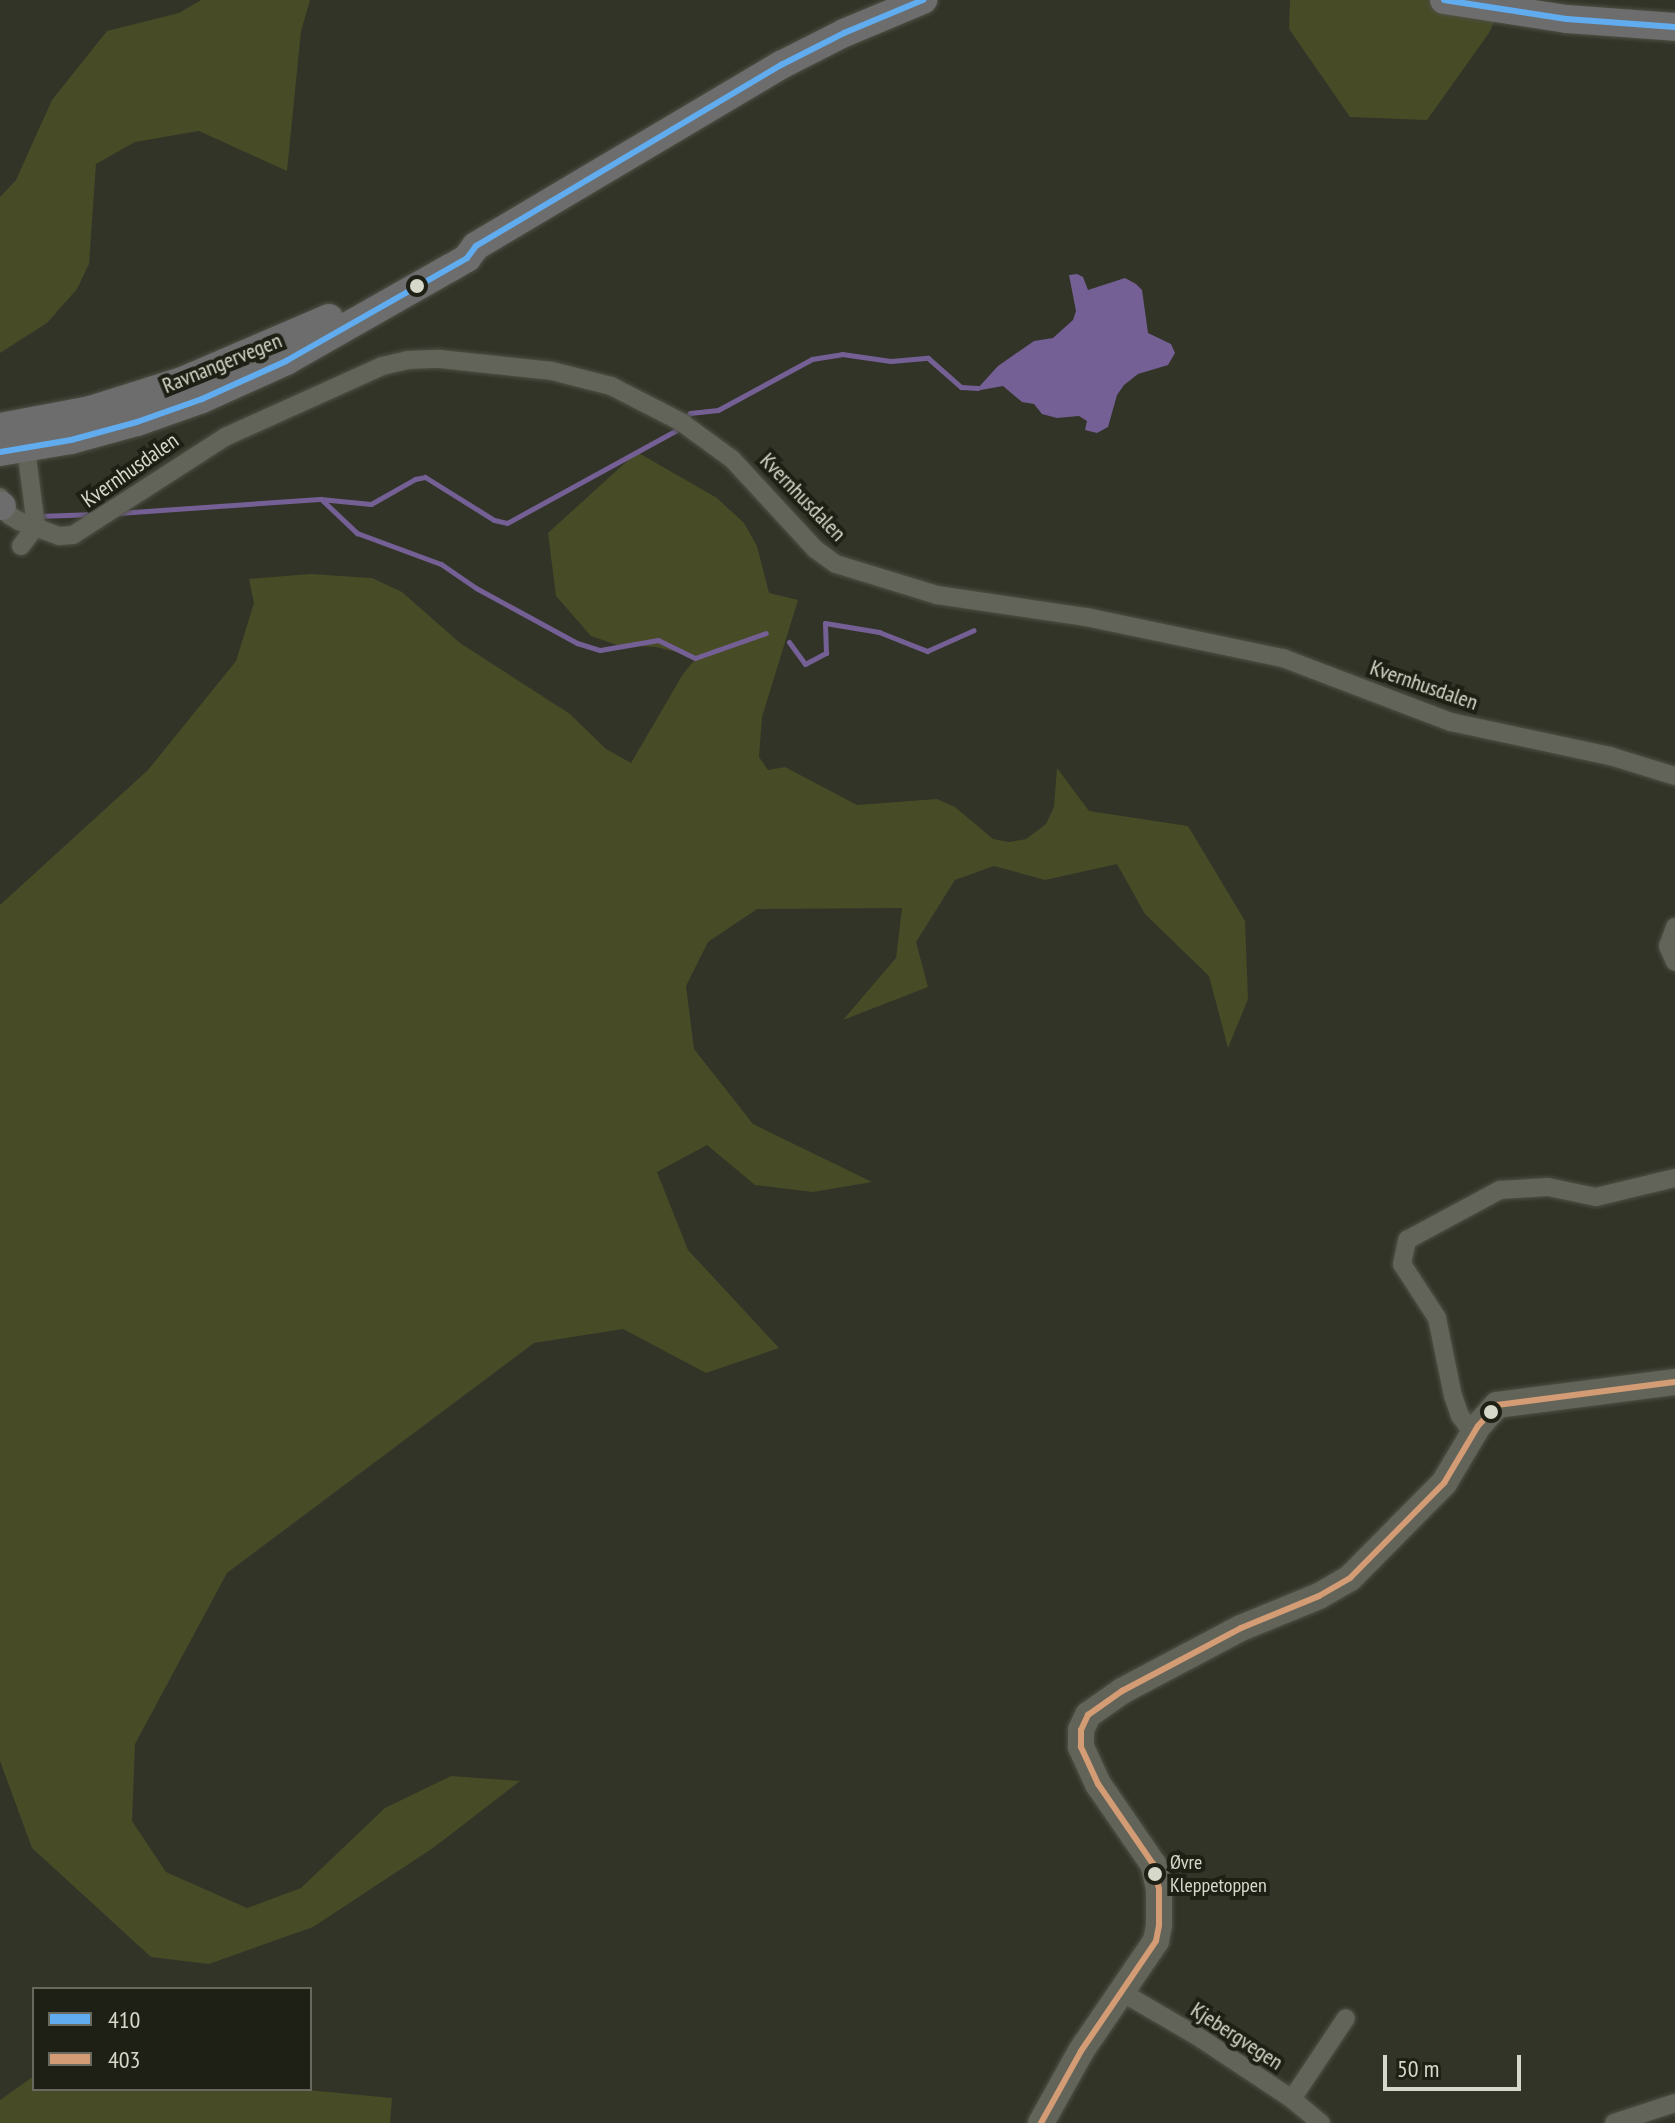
<!DOCTYPE html>
<meta charset="utf-8">
<style>
body{margin:0}
#map{position:relative;width:1675px;height:2123px;overflow:hidden;background:#323428;font-family:"PT Sans Narrow",sans-serif}
div>[style]{position:absolute}
.green>*{inset:0;background:#474b26}
.water>*{inset:0;background:#746095}
.stream>*{height:5px;margin:-2.5px;padding:0 2.5px;transform-origin:2.5px;border-radius:2.5px;background:#746095}
.roads{filter:drop-shadow(0 0 2px #4f5045) drop-shadow(0 0 2px #4f5045)}
.street>*{height:18px;margin:-9px;padding:0 9px;transform-origin:9px;border-radius:9px;background:#626459}
.secondary>*{height:26px;margin:-13px;padding:0 13px;transform-origin:13px;border-radius:13px;background:#626459}
.primary>*{height:28px;margin:-14px;padding:0 14px;transform-origin:14px;border-radius:14px;background:#6e6d6d}
.bus-1>*{height:6px;margin:-3px;padding:0 3px;transform-origin:3px;border-radius:3px;background:#60acee}
.bus-2>*{height:6px;margin:-3px;padding:0 3px;transform-origin:3px;border-radius:3px;background:#d39c74}
.dots>*{width:22px;height:22px;translate:-50% -50%;box-sizing:border-box;border:4px solid #1e2015;border-radius:50%}
span{translate:-50% -50%;white-space:nowrap;text-align:center;line-height:1.15;-webkit-text-stroke:8px #1e2015;paint-order:stroke}
.bus-label{font-size:20px;color:#d6d9ca}
.left{translate:0 -50%;text-align:left}
.street-label{font-size:22px;color:#d6d9ca}
.legend{position:absolute;left:32px;top:1987px;width:280px;height:104px;box-sizing:border-box;background:#1e2015;border:2px solid #686a5d;margin:0;padding:10px 14px;list-style:none;font-size:24px;color:#d6d9ca}
.legend li{display:flex;align-items:center;gap:16px;height:40px}
.legend b{width:40px;border:2px solid #686a5d}
.scale{position:absolute;left:1383px;top:2055px;width:138px;height:36px;box-sizing:border-box;border:4px solid #d6d9ca;border-top:0;padding-left:10px;font-size:24px;line-height:28px;white-space:nowrap;color:#d6d9ca;-webkit-text-stroke:6px #1e2015;paint-order:stroke}
</style>
<div id="map">
<div class="green">
<div style="clip-path:polygon(201px 0,310px 0,301px 31px,287px 171px,199px 131px,135px 142px,96px 164px,89px 264px,77px 289px,47px 323px,0 353px,0 197px,16px 180px,52px 100px,107px 31px,179px 13px)"></div>
<div style="clip-path:polygon(1290px 0,1504px 0,1489px 33px,1427px 120px,1350px 117px,1289px 29px)"></div>
<div style="clip-path:polygon(637px 452px,717px 498px,744px 523px,757px 546px,769px 593px,798px 600px,762px 717px,759px 757px,768px 770px,785px 767px,857px 805px,937px 799px,955px 807px,993px 839px,1009px 842px,1026px 839px,1046px 824px,1054px 807px,1057px 768px,1089px 811px,1188px 826px,1245px 921px,1248px 999px,1228px 1048px,1209px 976px,1145px 914px,1117px 864px,1045px 880px,994px 866px,955px 880px,916px 942px,928px 987px,843px 1020px,896px 958px,902px 908px,757px 909px,708px 942px,686px 986px,694px 1049px,753px 1124px,872px 1182px,813px 1192px,755px 1185px,707px 1145px,657px 1172px,688px 1250px,779px 1348px,706px 1373px,623px 1329px,534px 1343px,227px 1573px,135px 1744px,132px 1821px,166px 1872px,247px 1908px,301px 1888px,385px 1808px,451px 1776px,520px 1781px,433px 1848px,313px 1927px,209px 1964px,151px 1957px,32px 1848px,0 1761px,0 905px,148px 770px,236px 661px,254px 603px,249px 579px,310px 574px,372px 578px,402px 592px,460px 643px,570px 714px,606px 749px,631px 763px,683px 674px,697px 657px,656px 647px,617px 645px,591px 636px,556px 596px,548px 533px)"></div>
<div style="clip-path:polygon(34px 2076px,34px 2089px,297px 2089px,392px 2098px,390px 2123px,0 2123px,0 2100px)"></div>
</div>
<div class="water">
<div style="clip-path:polygon(1077px 274px,1083px 277px,1088px 290px,1125px 278px,1136px 284px,1142px 290px,1148px 333px,1171px 344px,1175px 353px,1168px 365px,1138px 374px,1124px 385px,1117px 395px,1108px 427px,1097px 433px,1085px 430px,1087px 421px,1079px 416px,1057px 418px,1042px 414px,1034px 404px,1022px 402px,1003px 386px,981px 390px,978px 388px,998px 366px,1034px 341px,1053px 338px,1073px 320px,1076px 311px,1069px 275px)"></div>
</div>
<div class="stream">
<div style="left:321px;top:499px;width:50px;rotate:43.4deg"></div>
<div style="left:357px;top:533px;width:90px;rotate:20.3deg"></div>
<div style="left:441px;top:564px;width:42px;rotate:34.4deg"></div>
<div style="left:476px;top:588px;width:115px;rotate:28.6deg"></div>
<div style="left:577px;top:643px;width:24px;rotate:17deg"></div>
<div style="left:600px;top:650px;width:59px;rotate:-9.8deg"></div>
<div style="left:658px;top:640px;width:41px;rotate:25.9deg"></div>
<div style="left:695px;top:658px;width:75px;rotate:-19.4deg"></div>
<div style="left:118px;top:513px;width:202px;rotate:-4deg"></div>
<div style="left:320px;top:499px;width:51px;rotate:5.6deg"></div>
<div style="left:371px;top:504px;width:51px;rotate:-29.6deg"></div>
<div style="left:415px;top:479px;width:10px;rotate:-11deg"></div>
<div style="left:425px;top:477px;width:81px;rotate:31.9deg"></div>
<div style="left:494px;top:520px;width:13px;rotate:13deg"></div>
<div style="left:507px;top:523px;width:192px;rotate:-28.7deg"></div>
<div style="left:675px;top:431px;width:23px;rotate:-50deg"></div>
<div style="left:690px;top:413px;width:28px;rotate:-6deg"></div>
<div style="left:718px;top:410px;width:107px;rotate:-28.5deg"></div>
<div style="left:812px;top:359px;width:30px;rotate:-9deg"></div>
<div style="left:842px;top:354px;width:49px;rotate:8.1deg"></div>
<div style="left:891px;top:361px;width:37px;rotate:-5deg"></div>
<div style="left:928px;top:358px;width:44px;rotate:41.3deg"></div>
<div style="left:961px;top:387px;width:17px;rotate:3deg"></div>
<div style="left:38px;top:516px;width:58px;rotate:-2deg"></div>
<div style="left:789px;top:642px;width:27px;rotate:54deg"></div>
<div style="left:805px;top:664px;width:24px;rotate:-28deg"></div>
<div style="left:826px;top:653px;width:30px;rotate:-92deg"></div>
<div style="left:825px;top:623px;width:55px;rotate:9.5deg"></div>
<div style="left:879px;top:632px;width:52px;rotate:21.6deg"></div>
<div style="left:927px;top:651px;width:51px;rotate:-24.1deg"></div>
</div>
<div class="roads">
<div class="street">
<div style="left:18px;top:441px;width:11px;rotate:45deg"></div>
<div style="left:26px;top:449px;width:78px;rotate:82.6deg"></div>
<div style="left:0;top:497px;width:20px;rotate:63deg"></div>
<div style="left:9px;top:515px;width:12px;rotate:31deg"></div>
<div style="left:19px;top:521px;width:43px;rotate:20.6deg"></div>
<div style="left:59px;top:536px;width:14px;rotate:-4deg"></div>
<div style="left:73px;top:535px;width:181px;rotate:-32.8deg"></div>
<div style="left:225px;top:437px;width:172px;rotate:-24.3deg"></div>
<div style="left:382px;top:366px;width:26px;rotate:-13deg"></div>
<div style="left:407px;top:360px;width:33px;rotate:-2deg"></div>
<div style="left:440px;top:359px;width:113px;rotate:6.1deg"></div>
<div style="left:552px;top:371px;width:61px;rotate:14.3deg"></div>
<div style="left:611px;top:386px;width:79px;rotate:27.2deg"></div>
<div style="left:681px;top:422px;width:63px;rotate:36deg"></div>
<div style="left:732px;top:459px;width:122px;rotate:47.3deg"></div>
<div style="left:815px;top:549px;width:26px;rotate:36deg"></div>
<div style="left:836px;top:564px;width:106px;rotate:17.1deg"></div>
<div style="left:937px;top:595px;width:151px;rotate:8.4deg"></div>
<div style="left:1086px;top:617px;width:201px;rotate:11.8deg"></div>
<div style="left:1283px;top:658px;width:180px;rotate:20.9deg"></div>
<div style="left:1451px;top:722px;width:163px;rotate:12.1deg"></div>
<div style="left:1610px;top:756px;width:68px;rotate:17.1deg"></div>
<div style="left:21px;top:546px;width:25px;rotate:-53deg"></div>
<div style="left:1675px;top:927px;width:20px;rotate:110deg"></div>
<div style="left:1668px;top:946px;width:17px;rotate:66deg"></div>
<div style="left:1473px;top:1433px;width:21px;rotate:-127deg"></div>
<div style="left:1460px;top:1416px;width:21px;rotate:-109deg"></div>
<div style="left:1453px;top:1396px;width:80px;rotate:-101.6deg"></div>
<div style="left:1437px;top:1318px;width:64px;rotate:-122.9deg"></div>
<div style="left:1402px;top:1264px;width:25px;rotate:-78deg"></div>
<div style="left:1407px;top:1240px;width:106px;rotate:-28.3deg"></div>
<div style="left:1500px;top:1190px;width:48px;rotate:-3.6deg"></div>
<div style="left:1548px;top:1187px;width:49px;rotate:11.8deg"></div>
<div style="left:1596px;top:1197px;width:81px;rotate:-13.5deg"></div>
<div style="left:1123px;top:1993px;width:86px;rotate:30.2deg"></div>
<div style="left:1197px;top:2036px;width:114px;rotate:33.6deg"></div>
<div style="left:1292px;top:2099px;width:38px;rotate:40deg"></div>
<div style="left:1292px;top:2099px;width:97px;rotate:-56.3deg"></div>
<div style="left:1614px;top:2123px;width:64px;rotate:-18.2deg"></div>
</div>
<div class="secondary">
<div style="left:1041px;top:2123px;width:82px;rotate:-60.9deg"></div>
<div style="left:1081px;top:2051px;width:133px;rotate:-55.7deg"></div>
<div style="left:1156px;top:1941px;width:16px;rotate:-79deg"></div>
<div style="left:1159px;top:1925px;width:36px;rotate:-90deg"></div>
<div style="left:1159px;top:1889px;width:26px;rotate:-103deg"></div>
<div style="left:1153px;top:1864px;width:97px;rotate:-124.5deg"></div>
<div style="left:1098px;top:1784px;width:41px;rotate:-114.7deg"></div>
<div style="left:1081px;top:1747px;width:17px;rotate:-90deg"></div>
<div style="left:1081px;top:1730px;width:17px;rotate:-65deg"></div>
<div style="left:1088px;top:1715px;width:42px;rotate:-35.2deg"></div>
<div style="left:1122px;top:1691px;width:135px;rotate:-27.9deg"></div>
<div style="left:1241px;top:1628px;width:84px;rotate:-22.3deg"></div>
<div style="left:1319px;top:1596px;width:36px;rotate:-30deg"></div>
<div style="left:1350px;top:1578px;width:134px;rotate:-45.3deg"></div>
<div style="left:1444px;top:1483px;width:66px;rotate:-59.2deg"></div>
<div style="left:1478px;top:1426px;width:28px;rotate:-48deg"></div>
<div style="left:1497px;top:1405px;width:179px;rotate:-7.4deg"></div>
</div>
<div class="primary">
<div style="left:1444px;top:0;width:124px;rotate:8.8deg"></div>
<div style="left:1567px;top:19px;width:108px;rotate:4.2deg"></div>
<div style="left:0;top:427px;width:92px;rotate:-10.7deg"></div>
<div style="left:90px;top:410px;width:96px;rotate:-17.5deg"></div>
<div style="left:182px;top:381px;width:160px;rotate:-23.2deg"></div>
<div style="left:0;top:452px;width:72px;rotate:-9.6deg"></div>
<div style="left:71px;top:440px;width:68px;rotate:-15.3deg"></div>
<div style="left:137px;top:422px;width:69px;rotate:-19.5deg"></div>
<div style="left:202px;top:399px;width:92px;rotate:-24.3deg"></div>
<div style="left:286px;top:361px;width:189px;rotate:-29.6deg"></div>
<div style="left:450px;top:268px;width:20px;rotate:-30deg"></div>
<div style="left:467px;top:258px;width:15px;rotate:-53deg"></div>
<div style="left:476px;top:246px;width:355px;rotate:-30.7deg"></div>
<div style="left:781px;top:65px;width:71px;rotate:-26.9deg"></div>
<div style="left:844px;top:33px;width:86px;rotate:-22.7deg"></div>
<div style="left:0;top:505px;width:2px;rotate:27deg"></div>
</div>
</div>
<div class="bus-1">
<div style="left:1444px;top:0;width:124px;rotate:8.8deg"></div>
<div style="left:1567px;top:19px;width:108px;rotate:4.2deg"></div>
<div style="left:0;top:452px;width:72px;rotate:-9.6deg"></div>
<div style="left:71px;top:440px;width:68px;rotate:-15.3deg"></div>
<div style="left:137px;top:422px;width:69px;rotate:-19.5deg"></div>
<div style="left:202px;top:399px;width:92px;rotate:-24.3deg"></div>
<div style="left:286px;top:361px;width:208px;rotate:-29.6deg"></div>
<div style="left:467px;top:258px;width:15px;rotate:-53deg"></div>
<div style="left:476px;top:246px;width:355px;rotate:-30.7deg"></div>
<div style="left:781px;top:65px;width:71px;rotate:-26.9deg"></div>
<div style="left:844px;top:33px;width:86px;rotate:-22.7deg"></div>
</div>
<div class="bus-2">
<div style="left:1041px;top:2123px;width:82px;rotate:-60.9deg"></div>
<div style="left:1081px;top:2051px;width:133px;rotate:-55.7deg"></div>
<div style="left:1156px;top:1941px;width:16px;rotate:-79deg"></div>
<div style="left:1159px;top:1925px;width:36px;rotate:-90deg"></div>
<div style="left:1159px;top:1889px;width:26px;rotate:-103deg"></div>
<div style="left:1153px;top:1864px;width:97px;rotate:-124.5deg"></div>
<div style="left:1098px;top:1784px;width:41px;rotate:-114.7deg"></div>
<div style="left:1081px;top:1747px;width:17px;rotate:-90deg"></div>
<div style="left:1081px;top:1730px;width:17px;rotate:-65deg"></div>
<div style="left:1088px;top:1715px;width:42px;rotate:-35.2deg"></div>
<div style="left:1122px;top:1691px;width:135px;rotate:-27.9deg"></div>
<div style="left:1241px;top:1628px;width:84px;rotate:-22.3deg"></div>
<div style="left:1319px;top:1596px;width:36px;rotate:-30deg"></div>
<div style="left:1350px;top:1578px;width:134px;rotate:-45.3deg"></div>
<div style="left:1444px;top:1483px;width:66px;rotate:-59.2deg"></div>
<div style="left:1478px;top:1426px;width:28px;rotate:-48deg"></div>
<div style="left:1497px;top:1405px;width:179px;rotate:-7.4deg"></div>
</div>
<div class="dots">
<div style="left:417px;top:286px;background:#d6d9ca"></div>
<div style="left:1491px;top:1412px;background:#d6d9ca"></div>
<div style="left:1155px;top:1874px;background:#d6d9ca"></div>
</div>
<div class="bus-label">
<span class="left" style="left:1170px;top:1874px">Øvre<br>Kleppetoppen</span>
</div>
<div class="street-label">
<span style="left:222px;top:363px;rotate:-22deg">Ravnangervegen</span>
<span style="left:130px;top:470px;rotate:-35deg">Kvernhusdalen</span>
<span style="left:803px;top:497px;rotate:46deg">Kvernhusdalen</span>
<span style="left:1424px;top:685px;rotate:19deg">Kvernhusdalen</span>
<span style="left:1237px;top:2036px;rotate:33deg">Kjebergvegen</span>
</div>
<ul class="legend">
<li><b style="height:10px;background:#60acee"></b>410</li>
<li><b style="height:10px;background:#d39c74"></b>403</li>
</ul>
<div class="scale">50 m</div>
</div>
